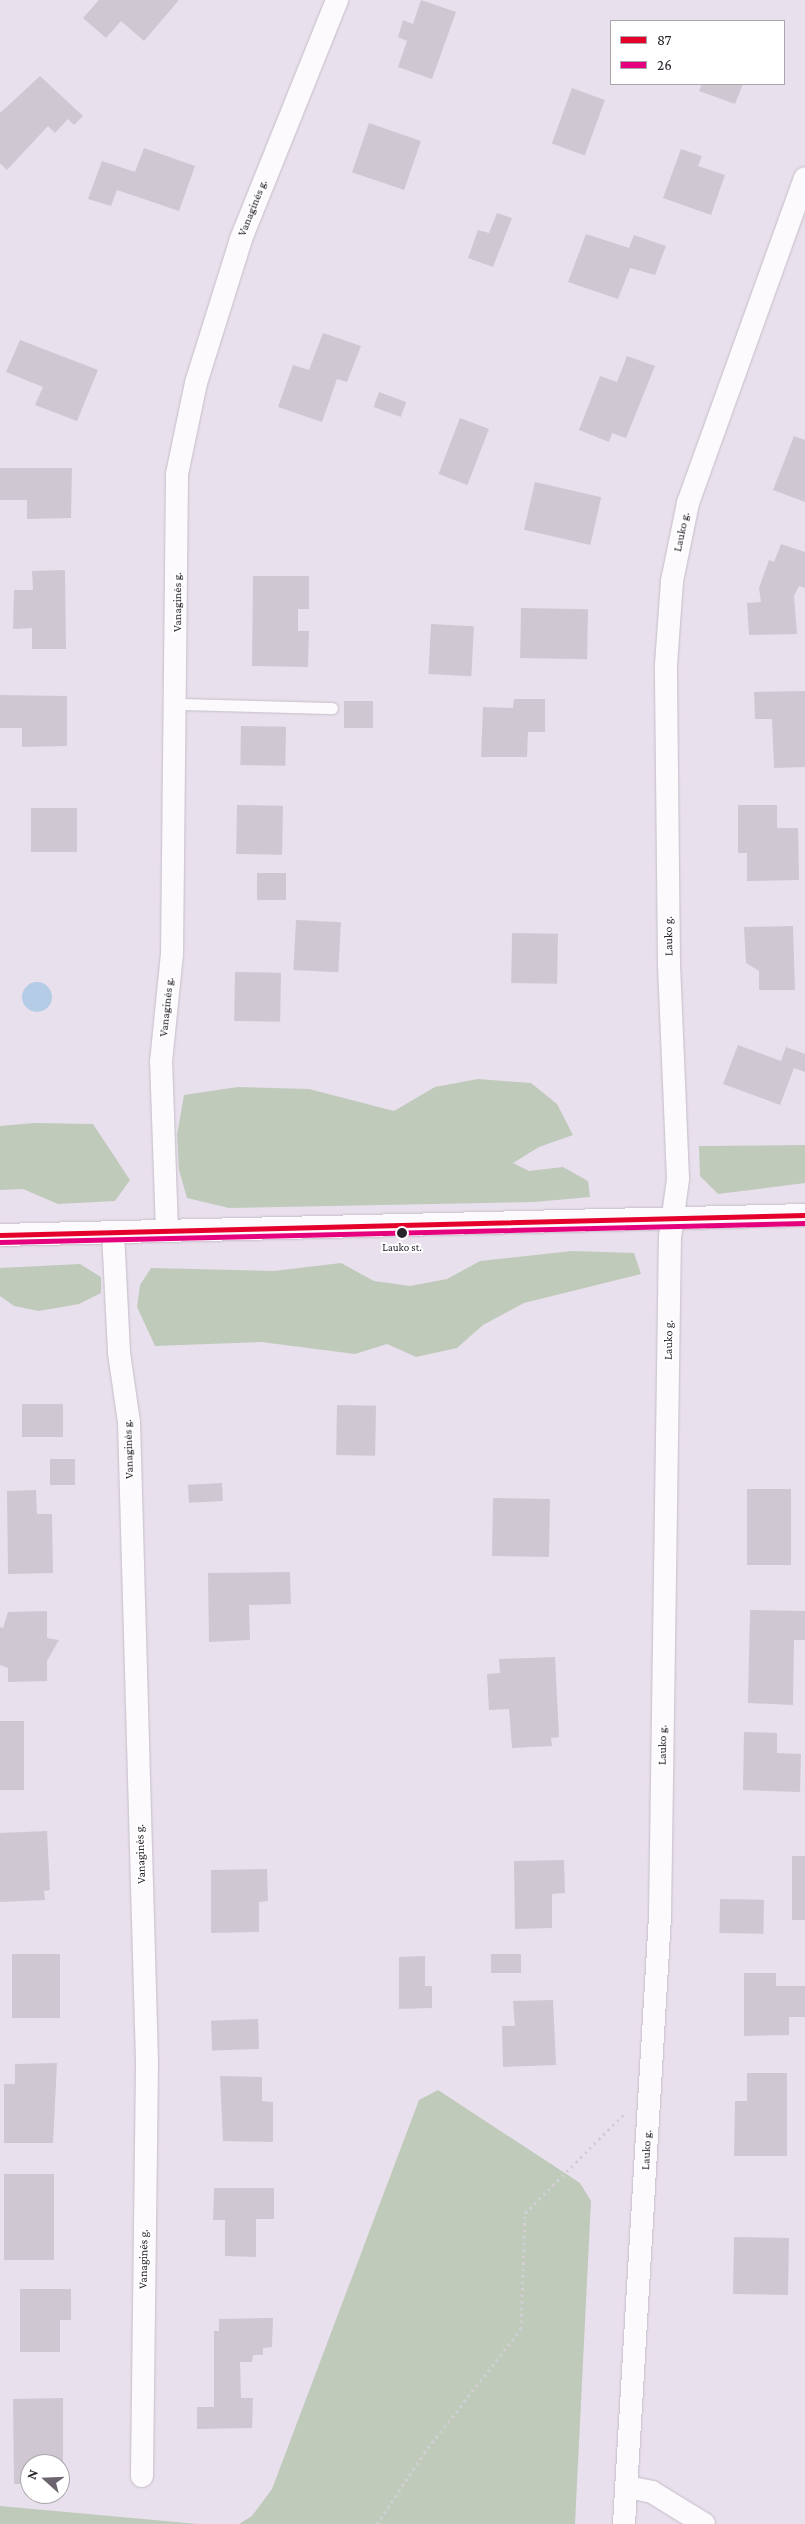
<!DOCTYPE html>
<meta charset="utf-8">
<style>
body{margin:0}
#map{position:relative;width:805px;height:2524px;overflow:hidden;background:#e9e0ed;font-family:"Crimson Pro",serif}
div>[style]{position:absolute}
.forest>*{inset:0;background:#bfcabb}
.water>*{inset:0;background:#b4cce5}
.round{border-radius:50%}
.building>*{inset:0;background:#cfc7d2;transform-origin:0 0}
.path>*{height:3px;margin-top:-1.5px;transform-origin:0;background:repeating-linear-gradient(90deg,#d2cfd4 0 2.5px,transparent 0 6.5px)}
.roads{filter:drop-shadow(0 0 1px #c5bec9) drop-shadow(0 0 1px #c5bec9)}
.lane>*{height:11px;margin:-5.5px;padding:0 5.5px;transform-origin:5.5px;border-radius:5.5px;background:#fcfafc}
.street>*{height:22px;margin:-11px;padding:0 11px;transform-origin:11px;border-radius:11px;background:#fcfafc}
.bus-1>*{height:5px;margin:-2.5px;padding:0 2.5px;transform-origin:2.5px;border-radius:2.5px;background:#e4002b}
.bus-2>*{height:5px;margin:-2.5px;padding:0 2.5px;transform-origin:2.5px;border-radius:2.5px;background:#e5007d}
.dots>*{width:14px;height:14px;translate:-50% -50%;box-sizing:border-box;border:2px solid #fff;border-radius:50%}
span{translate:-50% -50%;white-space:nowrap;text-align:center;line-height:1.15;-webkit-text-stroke:4px #fff;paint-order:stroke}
.bus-label{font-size:11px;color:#29232c}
.street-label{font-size:12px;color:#29232c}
.legend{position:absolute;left:610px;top:20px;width:175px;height:65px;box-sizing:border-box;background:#fff;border:1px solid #a9a7ab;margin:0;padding:6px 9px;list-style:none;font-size:15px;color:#29232c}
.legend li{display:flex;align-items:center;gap:10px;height:25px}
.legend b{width:25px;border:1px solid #a9a7ab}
.north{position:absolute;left:20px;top:2454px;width:50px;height:50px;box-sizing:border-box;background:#fff;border:1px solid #a9a7ab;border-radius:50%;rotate:290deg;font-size:14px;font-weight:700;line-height:20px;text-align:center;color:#29232c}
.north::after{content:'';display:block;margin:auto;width:18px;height:22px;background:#6c6570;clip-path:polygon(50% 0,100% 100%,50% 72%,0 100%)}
</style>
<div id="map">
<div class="forest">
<div style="clip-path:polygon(478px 1079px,531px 1083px,557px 1104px,573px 1135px,539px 1147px,513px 1163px,529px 1171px,563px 1167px,588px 1181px,590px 1197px,534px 1202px,229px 1208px,187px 1198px,179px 1170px,177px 1135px,184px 1095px,238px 1087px,309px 1089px,394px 1111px,435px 1087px)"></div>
<div style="clip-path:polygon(34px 1123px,93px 1124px,130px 1180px,115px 1201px,58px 1204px,23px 1189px,0 1190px,0 1126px)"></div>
<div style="clip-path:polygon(805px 1145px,805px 1183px,718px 1194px,700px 1176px,699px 1146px)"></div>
<div style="clip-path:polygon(572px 1251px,634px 1253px,641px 1274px,524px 1303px,483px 1325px,457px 1348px,416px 1357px,387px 1344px,355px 1354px,261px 1342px,155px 1346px,137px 1307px,140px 1285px,151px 1268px,274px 1271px,341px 1263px,374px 1281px,410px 1286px,447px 1279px,480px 1261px)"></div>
<div style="clip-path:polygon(80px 1264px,101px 1277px,101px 1293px,79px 1304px,39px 1311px,14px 1306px,0 1296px,0 1268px)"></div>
<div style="clip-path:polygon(438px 2090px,580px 2183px,591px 2201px,575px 2524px,239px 2524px,252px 2516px,272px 2489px,419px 2100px)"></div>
<div style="clip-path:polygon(0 2506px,198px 2524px,0 2524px)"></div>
</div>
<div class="water">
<div class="round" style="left:22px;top:982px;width:30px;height:30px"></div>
</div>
<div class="building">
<div style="clip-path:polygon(99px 0,179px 0,144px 41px,121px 21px,106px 38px,83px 18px)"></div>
<div style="clip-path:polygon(421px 0,456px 12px,432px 79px,398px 67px,407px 41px,398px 37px,403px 20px,413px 24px)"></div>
<div style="clip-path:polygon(40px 76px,83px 116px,74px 125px,68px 119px,55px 133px,48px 126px,7px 170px,0 163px,0 113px)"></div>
<div style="clip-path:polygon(702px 84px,743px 84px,735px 104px,699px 91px)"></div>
<div style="left:572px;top:88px;width:35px;height:59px;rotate:20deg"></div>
<div style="left:369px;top:123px;width:55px;height:52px;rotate:19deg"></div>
<div style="clip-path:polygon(144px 148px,195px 166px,179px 211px,117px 190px,111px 206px,88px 199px,102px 161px,135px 172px)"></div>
<div style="clip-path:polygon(681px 149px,702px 156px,698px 166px,725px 175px,711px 215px,663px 198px)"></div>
<div style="clip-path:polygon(497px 213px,512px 218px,493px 267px,468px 258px,478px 230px,489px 233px)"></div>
<div style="clip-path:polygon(586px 234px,629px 248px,634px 235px,666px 246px,655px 275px,630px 268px,618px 299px,568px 282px)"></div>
<div style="clip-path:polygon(323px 333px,361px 346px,347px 382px,337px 379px,322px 422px,278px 407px,293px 365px,309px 370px)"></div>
<div style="clip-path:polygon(20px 340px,98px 370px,77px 421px,35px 405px,43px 387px,6px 372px)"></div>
<div style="clip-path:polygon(627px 356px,655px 366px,626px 438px,612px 433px,609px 442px,579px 430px,600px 376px,617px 382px)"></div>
<div style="left:379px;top:392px;width:29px;height:16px;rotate:20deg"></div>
<div style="left:460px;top:418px;width:31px;height:60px;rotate:21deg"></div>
<div style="clip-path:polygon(794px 436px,805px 440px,805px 502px,773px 490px)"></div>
<div style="clip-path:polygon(0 468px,72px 468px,71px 518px,27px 519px,27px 500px,0 500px)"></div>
<div style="left:535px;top:482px;width:68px;height:49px;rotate:13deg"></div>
<div style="clip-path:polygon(781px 544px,805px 552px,805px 588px,799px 586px,794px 596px,797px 634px,749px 635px,747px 603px,761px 602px,759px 588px,769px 560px,774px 562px)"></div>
<div style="clip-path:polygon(65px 570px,66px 649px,32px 649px,32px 628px,13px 629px,14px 590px,33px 590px,32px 571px)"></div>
<div style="clip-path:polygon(253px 576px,309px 576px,309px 609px,298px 609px,298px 631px,309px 631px,308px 667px,252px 666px)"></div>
<div style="left:521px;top:608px;width:67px;height:50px;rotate:1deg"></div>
<div style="left:431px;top:624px;width:43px;height:50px;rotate:3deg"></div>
<div style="clip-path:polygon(805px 691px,805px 767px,774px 768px,772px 719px,755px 719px,754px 692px)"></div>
<div style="clip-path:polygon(0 695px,67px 696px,67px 746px,22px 747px,22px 728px,0 728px)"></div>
<div style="clip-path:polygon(514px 699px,545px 699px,545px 732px,528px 732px,527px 757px,481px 757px,483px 707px,513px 708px)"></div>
<div style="left:344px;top:701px;width:29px;height:27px"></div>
<div style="left:241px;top:726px;width:45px;height:39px;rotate:1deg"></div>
<div style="left:237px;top:805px;width:46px;height:49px;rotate:1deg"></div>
<div style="clip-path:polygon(738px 805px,777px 805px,777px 828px,798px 828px,799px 880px,747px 881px,747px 853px,738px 853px)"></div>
<div style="left:31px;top:808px;width:46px;height:44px"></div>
<div style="left:257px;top:873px;width:29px;height:27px"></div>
<div style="left:296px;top:920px;width:45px;height:50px;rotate:3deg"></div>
<div style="clip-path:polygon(793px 926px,795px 990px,759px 990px,759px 971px,746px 963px,744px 927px)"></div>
<div style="left:512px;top:933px;width:46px;height:50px;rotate:1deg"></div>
<div style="left:235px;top:972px;width:46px;height:49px;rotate:1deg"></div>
<div style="clip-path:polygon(738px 1045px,781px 1061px,786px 1047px,805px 1054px,805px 1072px,794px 1068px,780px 1105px,723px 1084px)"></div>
<div style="left:22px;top:1404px;width:41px;height:33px"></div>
<div style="left:337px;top:1405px;width:39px;height:50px;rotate:1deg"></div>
<div style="left:75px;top:1459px;width:26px;height:25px;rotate:90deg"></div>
<div style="left:222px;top:1483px;width:18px;height:34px;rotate:87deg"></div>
<div style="left:747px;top:1489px;width:44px;height:76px"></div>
<div style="clip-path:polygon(36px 1490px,37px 1514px,52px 1514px,53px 1573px,8px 1574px,7px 1491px)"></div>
<div style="left:493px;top:1498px;width:57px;height:58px;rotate:1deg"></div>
<div style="clip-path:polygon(290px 1572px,291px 1604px,249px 1605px,250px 1640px,209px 1642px,208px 1573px)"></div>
<div style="clip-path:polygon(750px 1610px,805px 1611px,805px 1640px,794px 1640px,793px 1705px,748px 1703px)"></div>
<div style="clip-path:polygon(47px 1611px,47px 1638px,59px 1640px,47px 1661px,47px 1681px,8px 1682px,8px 1668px,0 1665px,0 1627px,3px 1628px,8px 1612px)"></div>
<div style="clip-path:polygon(555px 1657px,559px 1737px,551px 1738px,552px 1746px,512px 1748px,509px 1709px,489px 1710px,487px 1674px,500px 1673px,499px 1659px)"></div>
<div style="left:0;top:1721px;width:24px;height:69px"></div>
<div style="clip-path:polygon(744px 1732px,777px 1733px,777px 1753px,801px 1754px,800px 1792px,743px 1790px)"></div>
<div style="clip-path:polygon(47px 1831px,50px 1890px,44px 1891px,45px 1900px,0 1902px,0 1833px)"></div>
<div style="left:792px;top:1856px;width:13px;height:64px"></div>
<div style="clip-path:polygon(564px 1860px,565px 1893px,552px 1894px,552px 1928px,515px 1929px,514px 1861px)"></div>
<div style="clip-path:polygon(267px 1869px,268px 1901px,259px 1902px,259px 1932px,211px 1933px,211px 1870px)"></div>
<div style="left:720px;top:1899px;width:44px;height:34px;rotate:1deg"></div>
<div style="left:12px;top:1954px;width:48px;height:64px"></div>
<div style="left:491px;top:1954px;width:30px;height:19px"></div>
<div style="clip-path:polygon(425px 1956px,425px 1986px,432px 1986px,432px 2008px,399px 2009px,399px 1957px)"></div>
<div style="clip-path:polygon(744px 1973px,776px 1973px,776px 1986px,805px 1986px,805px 2017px,789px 2017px,789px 2035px,744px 2036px)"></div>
<div style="clip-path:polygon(553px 2000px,556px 2065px,503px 2067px,502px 2026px,515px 2026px,513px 2001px)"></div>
<div style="left:258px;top:2019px;width:30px;height:47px;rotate:88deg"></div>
<div style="clip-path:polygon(57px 2063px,53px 2143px,4px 2143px,4px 2084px,15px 2084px,15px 2064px)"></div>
<div style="clip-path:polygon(747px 2073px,787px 2073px,787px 2156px,734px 2156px,735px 2101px,747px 2101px)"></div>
<div style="clip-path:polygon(220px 2076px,262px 2077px,262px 2101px,273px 2102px,273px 2142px,223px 2141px)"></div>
<div style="left:54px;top:2174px;width:86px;height:50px;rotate:90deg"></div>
<div style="clip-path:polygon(214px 2188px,274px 2188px,274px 2219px,256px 2219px,256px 2257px,225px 2256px,225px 2220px,213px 2220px)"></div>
<div style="left:734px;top:2237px;width:55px;height:57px;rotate:1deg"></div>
<div style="clip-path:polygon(20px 2289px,71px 2289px,71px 2320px,60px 2320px,60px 2352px,20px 2352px)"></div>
<div style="clip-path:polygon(273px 2318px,272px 2347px,263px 2348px,263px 2355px,253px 2355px,252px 2362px,240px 2362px,241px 2398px,253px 2398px,252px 2428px,197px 2429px,197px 2407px,214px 2407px,214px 2331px,219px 2331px,219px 2319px)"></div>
<div style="clip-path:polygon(63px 2398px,63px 2484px,60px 2464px,30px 2464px,30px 2484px,14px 2484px,13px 2399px)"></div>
</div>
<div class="path">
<div style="left:377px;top:2524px;width:85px;rotate:-56.5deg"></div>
<div style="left:424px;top:2453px;width:157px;rotate:-52deg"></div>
<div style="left:521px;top:2329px;width:116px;rotate:-88deg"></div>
<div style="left:525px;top:2213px;width:139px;rotate:-45deg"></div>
</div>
<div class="roads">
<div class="lane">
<div style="left:178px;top:704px;width:154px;rotate:1.5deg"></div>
</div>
<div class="street">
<div style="left:167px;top:1231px;width:169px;rotate:-92deg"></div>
<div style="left:161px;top:1062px;width:109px;rotate:-84.2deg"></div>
<div style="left:172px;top:954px;width:480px;rotate:-89.4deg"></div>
<div style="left:177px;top:474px;width:93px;rotate:-78.2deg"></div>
<div style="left:196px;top:383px;width:151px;rotate:-72.6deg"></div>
<div style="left:241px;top:239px;width:258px;rotate:-68.1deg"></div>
<div style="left:113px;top:1233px;width:120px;rotate:87.1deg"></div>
<div style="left:119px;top:1353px;width:70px;rotate:81.8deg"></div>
<div style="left:129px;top:1422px;width:641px;rotate:88.39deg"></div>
<div style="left:147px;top:2063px;width:413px;rotate:90.7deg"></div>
<div style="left:0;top:1235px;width:805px;rotate:-1.42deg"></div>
<div style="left:627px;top:2487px;width:25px;rotate:11deg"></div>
<div style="left:652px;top:2492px;width:61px;rotate:31.6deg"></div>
<div style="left:624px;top:2524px;width:609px;rotate:-86.61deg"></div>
<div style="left:660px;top:1916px;width:679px;rotate:-89.16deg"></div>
<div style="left:670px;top:1237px;width:59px;rotate:-82.1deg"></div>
<div style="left:678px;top:1179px;width:215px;rotate:-92.4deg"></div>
<div style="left:669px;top:964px;width:299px;rotate:-90.6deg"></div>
<div style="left:666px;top:665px;width:84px;rotate:-85.9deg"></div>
<div style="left:672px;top:581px;width:80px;rotate:-78.4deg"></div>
<div style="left:688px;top:503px;width:345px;rotate:-70.2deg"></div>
</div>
</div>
<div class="bus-1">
<div style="left:0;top:1235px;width:805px;rotate:-1.42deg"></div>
</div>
<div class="bus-2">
<div style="left:0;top:1242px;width:805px;rotate:-1.35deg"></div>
</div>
<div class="dots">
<div style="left:402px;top:1233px;background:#29232c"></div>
</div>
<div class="bus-label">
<span style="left:402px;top:1247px">Lauko st.</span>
</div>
<div class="street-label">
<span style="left:253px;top:208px;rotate:-68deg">Vanaginės g.</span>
<span style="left:682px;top:532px;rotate:-78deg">Lauko g.</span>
<span style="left:178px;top:602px;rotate:-90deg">Vanaginės g.</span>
<span style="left:669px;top:936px;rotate:-91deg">Lauko g.</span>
<span style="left:167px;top:1007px;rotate:-84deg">Vanaginės g.</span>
<span style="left:669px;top:1340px;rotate:-89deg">Lauko g.</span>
<span style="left:129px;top:1449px;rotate:-92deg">Vanaginės g.</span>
<span style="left:663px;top:1745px;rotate:-89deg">Lauko g.</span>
<span style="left:141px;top:1854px;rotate:-92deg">Vanaginės g.</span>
<span style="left:647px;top:2150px;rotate:-87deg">Lauko g.</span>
<span style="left:144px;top:2259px;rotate:-89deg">Vanaginės g.</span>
</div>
<ul class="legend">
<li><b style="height:6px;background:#e4002b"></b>87</li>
<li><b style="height:6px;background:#e5007d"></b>26</li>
</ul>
<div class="north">N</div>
</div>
